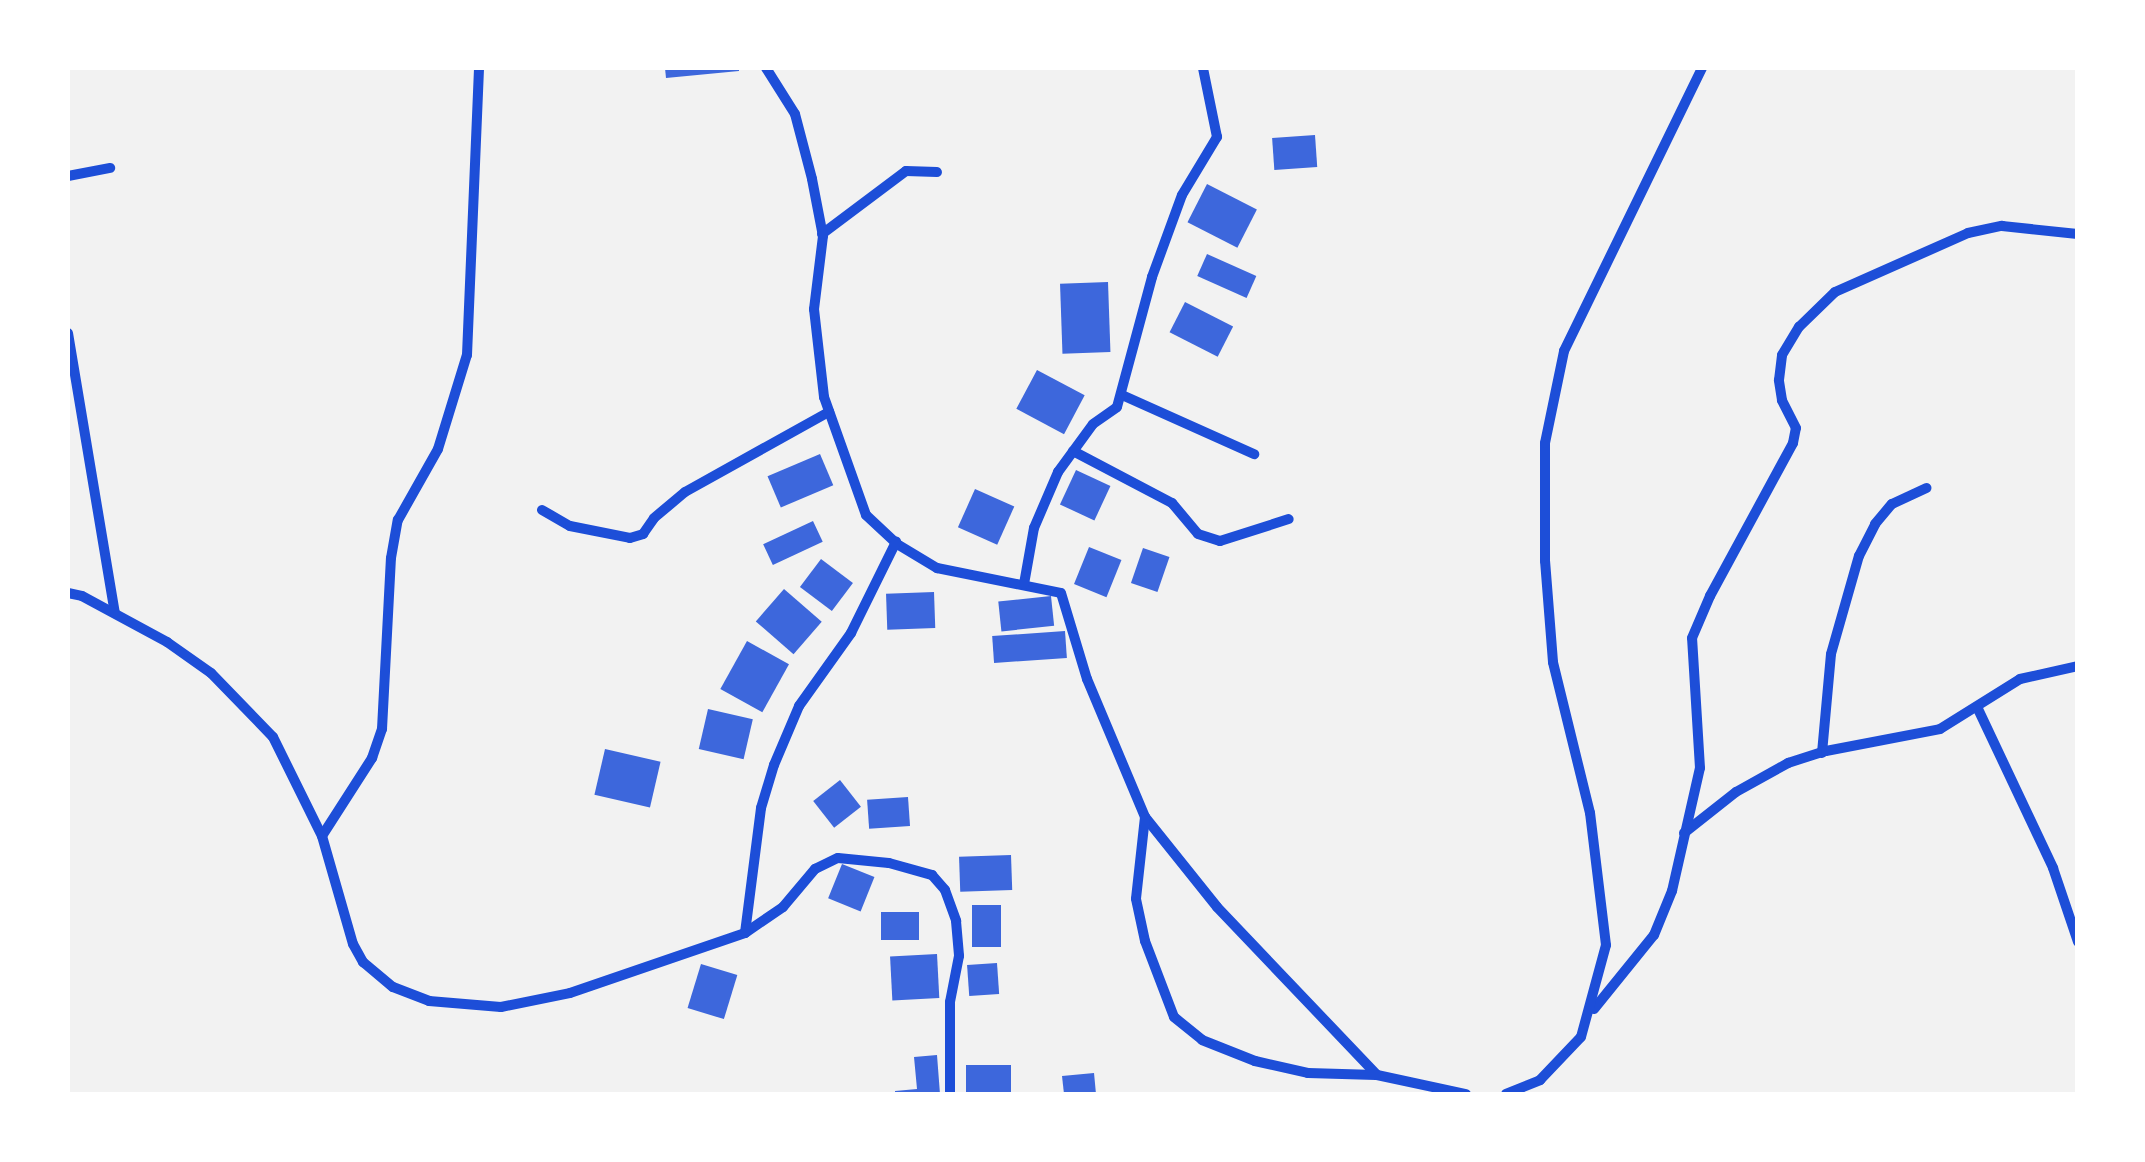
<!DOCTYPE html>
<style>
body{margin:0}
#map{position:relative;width:2145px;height:1162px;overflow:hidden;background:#f2f2f2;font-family:Overpass,sans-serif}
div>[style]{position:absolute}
.building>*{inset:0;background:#3d67dc;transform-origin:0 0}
.minor>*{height:10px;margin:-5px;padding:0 5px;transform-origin:5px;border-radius:5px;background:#1d4ed8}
span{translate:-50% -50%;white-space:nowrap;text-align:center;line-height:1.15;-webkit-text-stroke:10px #fff;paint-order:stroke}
.frame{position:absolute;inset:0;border:70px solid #fff;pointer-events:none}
</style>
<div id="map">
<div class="building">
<div style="clip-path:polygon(665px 68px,739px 68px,739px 71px,666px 78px)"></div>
<div style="left:1315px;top:135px;width:32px;height:43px;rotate:86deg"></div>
<div style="left:1207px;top:184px;width:56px;height:43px;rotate:27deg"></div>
<div style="left:1207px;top:254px;width:54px;height:24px;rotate:24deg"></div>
<div style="left:1108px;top:282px;width:70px;height:48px;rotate:88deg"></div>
<div style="left:1185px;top:302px;width:54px;height:34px;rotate:27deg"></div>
<div style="left:1037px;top:370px;width:54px;height:44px;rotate:28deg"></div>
<div style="left:820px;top:454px;width:34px;height:57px;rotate:67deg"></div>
<div style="left:1076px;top:470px;width:38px;height:38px;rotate:25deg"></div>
<div style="left:975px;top:489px;width:43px;height:42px;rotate:24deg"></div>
<div style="left:813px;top:521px;width:23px;height:55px;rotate:65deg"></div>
<div style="left:1089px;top:547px;width:35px;height:40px;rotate:22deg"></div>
<div style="left:1143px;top:548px;width:28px;height:37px;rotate:19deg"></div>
<div style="left:821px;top:559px;width:40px;height:35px;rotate:37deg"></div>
<div style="left:784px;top:589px;width:50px;height:43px;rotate:41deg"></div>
<div style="left:934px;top:592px;width:36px;height:48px;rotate:88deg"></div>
<div style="left:1051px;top:596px;width:30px;height:53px;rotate:84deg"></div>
<div style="left:1065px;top:631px;width:27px;height:73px;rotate:86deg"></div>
<div style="left:747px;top:641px;width:48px;height:55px;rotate:29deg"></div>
<div style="left:708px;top:709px;width:46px;height:41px;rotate:13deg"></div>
<div style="left:605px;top:749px;width:57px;height:47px;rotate:13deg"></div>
<div style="left:840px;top:780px;width:34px;height:34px;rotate:52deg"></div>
<div style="left:908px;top:797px;width:29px;height:41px;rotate:86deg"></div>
<div style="left:1011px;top:855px;width:35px;height:52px;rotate:88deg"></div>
<div style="left:842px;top:864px;width:35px;height:37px;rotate:22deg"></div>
<div style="left:972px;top:905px;width:29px;height:42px"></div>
<div style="left:881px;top:912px;width:38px;height:28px"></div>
<div style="left:937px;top:954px;width:44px;height:47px;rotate:87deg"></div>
<div style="left:997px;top:963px;width:31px;height:30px;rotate:86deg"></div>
<div style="left:701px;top:964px;width:38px;height:46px;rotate:17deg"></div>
<div style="clip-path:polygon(937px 1055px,940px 1094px,895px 1094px,895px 1091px,917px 1089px,914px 1057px)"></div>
<div style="left:966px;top:1065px;width:45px;height:29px"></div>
<div style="clip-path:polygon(1094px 1073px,1096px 1094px,1064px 1094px,1062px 1076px)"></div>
</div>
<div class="minor">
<div style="left:766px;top:68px;width:54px;rotate:57.8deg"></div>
<div style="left:795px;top:114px;width:67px;rotate:75.3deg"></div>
<div style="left:812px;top:179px;width:58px;rotate:79.1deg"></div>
<div style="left:823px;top:236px;width:74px;rotate:97deg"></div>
<div style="left:814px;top:309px;width:89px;rotate:83.5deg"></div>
<div style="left:824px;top:397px;width:125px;rotate:70.4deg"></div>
<div style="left:866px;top:515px;width:42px;rotate:43.1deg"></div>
<div style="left:897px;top:544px;width:47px;rotate:31deg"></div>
<div style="left:937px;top:568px;width:126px;rotate:11.4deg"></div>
<div style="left:1061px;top:593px;width:90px;rotate:73.2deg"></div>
<div style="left:1087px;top:679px;width:150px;rotate:67.2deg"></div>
<div style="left:1145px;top:817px;width:115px;rotate:51.3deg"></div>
<div style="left:1217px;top:907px;width:232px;rotate:46.4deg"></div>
<div style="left:1377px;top:1075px;width:91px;rotate:12.1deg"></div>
<div style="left:68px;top:176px;width:43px;rotate:-10.8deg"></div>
<div style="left:822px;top:234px;width:105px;rotate:-36.9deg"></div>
<div style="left:906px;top:171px;width:31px;rotate:2deg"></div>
<div style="left:68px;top:333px;width:284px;rotate:80.5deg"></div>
<div style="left:1122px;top:395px;width:145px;rotate:24.1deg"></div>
<div style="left:1073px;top:451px;width:112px;rotate:27.7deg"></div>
<div style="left:1172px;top:503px;width:40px;rotate:50deg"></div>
<div style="left:1198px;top:534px;width:23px;rotate:18deg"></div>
<div style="left:1220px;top:541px;width:72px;rotate:-17.7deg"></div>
<div style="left:542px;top:510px;width:32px;rotate:30deg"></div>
<div style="left:570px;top:526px;width:61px;rotate:11.3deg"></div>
<div style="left:630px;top:538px;width:14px;rotate:-17deg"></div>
<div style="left:643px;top:534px;width:19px;rotate:-55deg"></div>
<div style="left:654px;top:518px;width:40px;rotate:-40deg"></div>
<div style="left:685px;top:492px;width:165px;rotate:-29.1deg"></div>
<div style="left:1024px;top:584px;width:57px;rotate:-79.9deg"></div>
<div style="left:1034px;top:528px;width:61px;rotate:-66.8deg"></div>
<div style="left:1058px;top:472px;width:59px;rotate:-53.9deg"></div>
<div style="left:1093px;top:424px;width:29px;rotate:-35deg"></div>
<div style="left:1117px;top:407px;width:135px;rotate:-74.9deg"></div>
<div style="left:1152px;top:277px;width:87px;rotate:-69.9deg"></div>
<div style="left:1182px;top:195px;width:68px;rotate:-58.9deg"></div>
<div style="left:1217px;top:137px;width:70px;rotate:-101.5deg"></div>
<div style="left:68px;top:593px;width:14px;rotate:12deg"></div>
<div style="left:82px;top:596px;width:97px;rotate:28.4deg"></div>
<div style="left:167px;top:642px;width:54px;rotate:35.2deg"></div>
<div style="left:211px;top:673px;width:89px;rotate:45.9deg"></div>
<div style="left:273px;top:737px;width:110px;rotate:63.7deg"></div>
<div style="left:322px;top:836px;width:112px;rotate:74deg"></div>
<div style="left:353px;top:944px;width:21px;rotate:61deg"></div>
<div style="left:363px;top:962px;width:39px;rotate:40deg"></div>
<div style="left:393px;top:987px;width:39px;rotate:21deg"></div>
<div style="left:429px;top:1001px;width:72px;rotate:4.8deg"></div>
<div style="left:501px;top:1007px;width:70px;rotate:-11.5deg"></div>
<div style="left:570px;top:993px;width:185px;rotate:-18.9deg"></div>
<div style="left:745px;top:933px;width:46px;rotate:-34.4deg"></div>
<div style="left:783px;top:907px;width:50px;rotate:-49.9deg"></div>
<div style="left:815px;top:869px;width:25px;rotate:-26deg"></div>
<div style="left:838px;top:858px;width:51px;rotate:5.6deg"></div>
<div style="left:889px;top:863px;width:45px;rotate:15.6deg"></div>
<div style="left:932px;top:875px;width:20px;rotate:49deg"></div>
<div style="left:945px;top:890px;width:33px;rotate:70deg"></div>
<div style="left:956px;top:921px;width:35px;rotate:85deg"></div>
<div style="left:959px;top:956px;width:47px;rotate:101.1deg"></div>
<div style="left:950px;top:1002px;width:92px;rotate:90deg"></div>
<div style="left:1978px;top:709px;width:176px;rotate:64.7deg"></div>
<div style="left:2053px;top:868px;width:78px;rotate:71.3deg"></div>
<div style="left:1822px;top:753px;width:99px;rotate:-84.8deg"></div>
<div style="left:1831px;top:654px;width:102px;rotate:-74.1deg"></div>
<div style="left:1859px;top:556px;width:36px;rotate:-63deg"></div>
<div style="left:1875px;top:524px;width:26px;rotate:-50deg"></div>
<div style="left:1892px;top:504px;width:38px;rotate:-25deg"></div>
<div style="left:1145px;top:817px;width:82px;rotate:96.3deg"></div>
<div style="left:1136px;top:899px;width:43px;rotate:77.9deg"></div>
<div style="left:1145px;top:941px;width:81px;rotate:69.1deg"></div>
<div style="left:1174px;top:1017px;width:36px;rotate:39deg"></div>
<div style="left:1202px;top:1040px;width:57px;rotate:21.6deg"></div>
<div style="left:1255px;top:1061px;width:54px;rotate:12.8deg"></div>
<div style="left:1308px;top:1073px;width:68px;rotate:1.7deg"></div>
<div style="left:1684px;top:833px;width:66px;rotate:-38.3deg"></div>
<div style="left:1736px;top:792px;width:60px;rotate:-29.1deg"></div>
<div style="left:1788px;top:763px;width:40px;rotate:-18deg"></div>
<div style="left:1826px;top:751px;width:116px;rotate:-10.9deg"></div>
<div style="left:1940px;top:729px;width:94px;rotate:-32deg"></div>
<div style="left:2020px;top:679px;width:59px;rotate:-12.6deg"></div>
<div style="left:322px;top:836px;width:93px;rotate:-57.3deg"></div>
<div style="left:372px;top:758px;width:31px;rotate:-71deg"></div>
<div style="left:382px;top:729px;width:171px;rotate:-87deg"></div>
<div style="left:391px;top:558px;width:39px;rotate:-80deg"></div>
<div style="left:398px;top:520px;width:81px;rotate:-60.6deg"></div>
<div style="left:438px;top:449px;width:98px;rotate:-72.9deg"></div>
<div style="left:467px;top:355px;width:287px;rotate:-87.6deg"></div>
<div style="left:745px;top:933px;width:126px;rotate:-82.7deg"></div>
<div style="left:761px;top:808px;width:45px;rotate:-73.2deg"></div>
<div style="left:774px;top:765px;width:64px;rotate:-67deg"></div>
<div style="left:799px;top:706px;width:90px;rotate:-54.5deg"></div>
<div style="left:851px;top:633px;width:102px;rotate:-63.7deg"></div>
<div style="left:1594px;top:1009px;width:95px;rotate:-51deg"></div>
<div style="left:1654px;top:935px;width:48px;rotate:-67.8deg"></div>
<div style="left:1672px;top:891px;width:126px;rotate:-77.2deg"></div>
<div style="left:1700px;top:768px;width:130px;rotate:-93.5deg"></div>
<div style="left:1692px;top:638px;width:46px;rotate:-66.8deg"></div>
<div style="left:1710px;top:596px;width:174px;rotate:-61.5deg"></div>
<div style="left:1793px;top:443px;width:15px;rotate:-79deg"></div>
<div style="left:1796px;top:428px;width:31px;rotate:-117deg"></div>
<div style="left:1782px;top:400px;width:20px;rotate:-99deg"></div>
<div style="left:1779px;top:380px;width:25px;rotate:-83deg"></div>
<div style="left:1782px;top:355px;width:33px;rotate:-59deg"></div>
<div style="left:1799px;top:327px;width:50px;rotate:-44.2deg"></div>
<div style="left:1835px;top:292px;width:145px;rotate:-23.9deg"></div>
<div style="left:1968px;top:233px;width:35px;rotate:-12deg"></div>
<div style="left:2002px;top:226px;width:76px;rotate:6deg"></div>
<div style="left:1506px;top:1094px;width:37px;rotate:-22deg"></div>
<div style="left:1540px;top:1080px;width:59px;rotate:-46.4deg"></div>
<div style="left:1581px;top:1037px;width:95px;rotate:-74.8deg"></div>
<div style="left:1606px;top:945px;width:133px;rotate:-96.9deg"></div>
<div style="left:1590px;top:813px;width:155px;rotate:-103.8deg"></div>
<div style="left:1553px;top:662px;width:101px;rotate:-94.5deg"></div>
<div style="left:1545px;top:561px;width:118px;rotate:-90deg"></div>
<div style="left:1545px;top:443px;width:94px;rotate:-78.3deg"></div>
<div style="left:1564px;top:351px;width:315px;rotate:-64deg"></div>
</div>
<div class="frame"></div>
</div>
